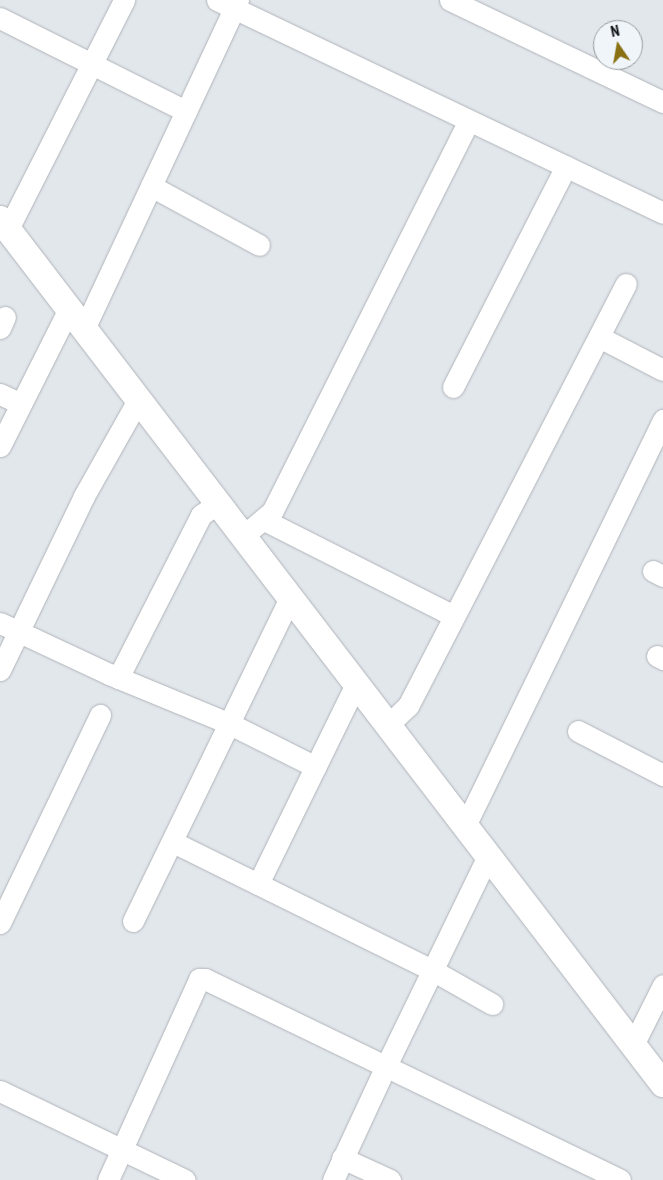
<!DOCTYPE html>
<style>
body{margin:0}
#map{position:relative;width:663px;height:1180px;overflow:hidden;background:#e2e7ec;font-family:"Roboto Condensed",sans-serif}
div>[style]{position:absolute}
.roads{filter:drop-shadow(0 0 1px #afb4b9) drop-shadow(0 0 1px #afb4b9)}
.minor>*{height:21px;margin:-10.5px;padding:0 10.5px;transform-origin:10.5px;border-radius:10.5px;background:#fff}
.tertiary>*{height:26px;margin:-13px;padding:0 13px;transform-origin:13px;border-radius:13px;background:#fff}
span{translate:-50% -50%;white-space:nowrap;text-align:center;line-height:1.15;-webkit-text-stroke:4px #eff5f9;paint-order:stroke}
.north{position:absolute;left:593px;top:20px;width:50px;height:50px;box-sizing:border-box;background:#eff5f9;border:1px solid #979b9e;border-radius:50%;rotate:348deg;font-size:14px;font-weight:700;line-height:20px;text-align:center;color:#131416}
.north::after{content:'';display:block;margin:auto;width:18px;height:22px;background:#897012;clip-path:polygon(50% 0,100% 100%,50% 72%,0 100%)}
</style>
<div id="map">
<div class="roads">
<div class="minor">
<div style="left:217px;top:0;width:494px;rotate:25.5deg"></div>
<div style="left:450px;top:0;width:236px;rotate:25.6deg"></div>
<div style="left:0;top:18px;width:208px;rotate:26.6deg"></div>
<div style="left:151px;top:186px;width:123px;rotate:28.6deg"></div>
<div style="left:8px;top:229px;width:257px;rotate:-63.1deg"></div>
<div style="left:0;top:328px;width:12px;rotate:-66deg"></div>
<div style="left:84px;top:329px;width:363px;rotate:-64.9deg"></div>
<div style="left:599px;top:337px;width:72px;rotate:27.3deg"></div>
<div style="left:453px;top:387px;width:248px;rotate:-62.9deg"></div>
<div style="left:0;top:394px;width:23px;rotate:25deg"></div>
<div style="left:0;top:446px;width:153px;rotate:-63.3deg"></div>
<div style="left:264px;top:520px;width:213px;rotate:26.8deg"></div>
<div style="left:243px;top:536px;width:38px;rotate:-40deg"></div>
<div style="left:272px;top:512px;width:438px;rotate:-63.3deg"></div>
<div style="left:653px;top:571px;width:11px;rotate:27deg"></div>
<div style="left:0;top:623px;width:120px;rotate:25.1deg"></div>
<div style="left:109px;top:674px;width:129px;rotate:22.4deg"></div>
<div style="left:228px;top:723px;width:98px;rotate:26.6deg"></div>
<div style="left:657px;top:656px;width:7px;rotate:27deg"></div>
<div style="left:0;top:670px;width:193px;rotate:-64.2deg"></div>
<div style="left:84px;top:496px;width:110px;rotate:-60.6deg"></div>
<div style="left:118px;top:678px;width:183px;rotate:-63deg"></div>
<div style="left:201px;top:515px;width:21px;rotate:-35deg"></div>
<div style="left:388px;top:725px;width:28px;rotate:-44deg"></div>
<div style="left:408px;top:706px;width:475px;rotate:-62.7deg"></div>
<div style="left:578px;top:731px;width:96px;rotate:27.4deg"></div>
<div style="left:465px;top:826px;width:452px;rotate:-64deg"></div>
<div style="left:173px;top:842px;width:291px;rotate:26.3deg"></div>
<div style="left:434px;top:971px;width:67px;rotate:29.6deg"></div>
<div style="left:258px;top:884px;width:223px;rotate:-63.9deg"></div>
<div style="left:133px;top:921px;width:359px;rotate:-64.1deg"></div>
<div style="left:0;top:923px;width:231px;rotate:-64.3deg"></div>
<div style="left:633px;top:1045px;width:67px;rotate:-63.4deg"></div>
<div style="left:0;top:1091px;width:205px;rotate:25.7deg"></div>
<div style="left:342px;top:1158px;width:53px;rotate:24.6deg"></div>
<div style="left:108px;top:1180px;width:221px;rotate:-65.6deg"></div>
<div style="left:199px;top:979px;width:6px"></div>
<div style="left:205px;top:979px;width:461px;rotate:25.8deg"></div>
<div style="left:333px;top:1180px;width:123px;rotate:-65.1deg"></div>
<div style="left:385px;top:1068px;width:236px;rotate:-64.1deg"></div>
</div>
<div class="tertiary">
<div style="left:0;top:219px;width:1090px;rotate:52.53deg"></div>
</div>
</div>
<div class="north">N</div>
</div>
